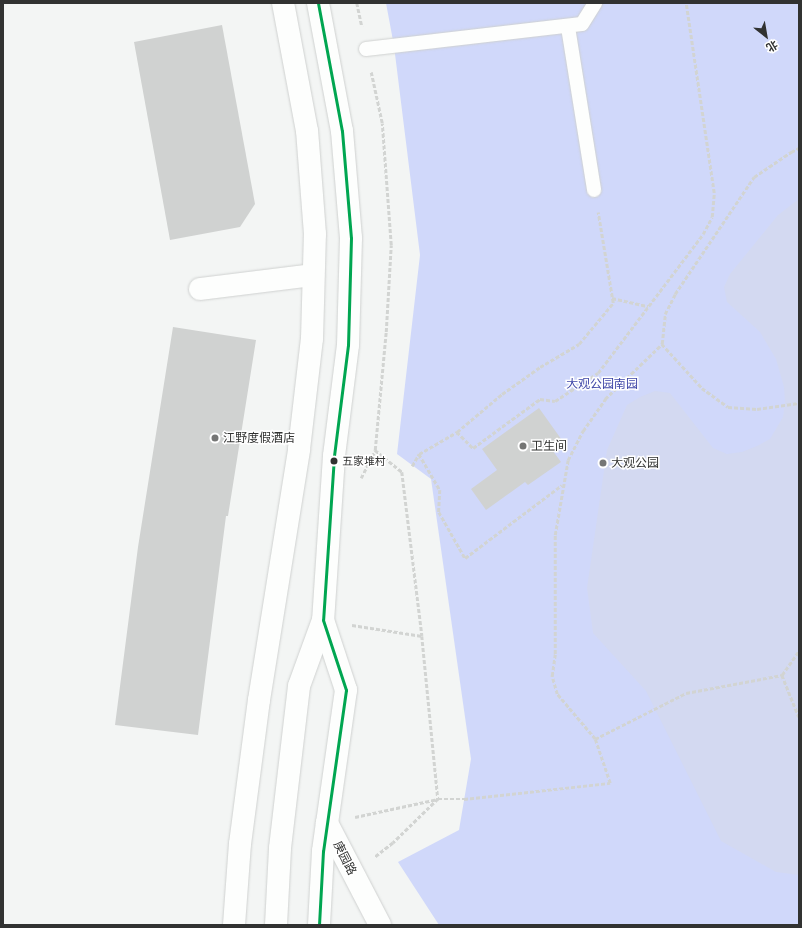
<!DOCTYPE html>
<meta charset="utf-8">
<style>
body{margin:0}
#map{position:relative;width:802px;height:928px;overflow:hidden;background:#f3f5f4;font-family:Manrope,"Noto Sans SC",sans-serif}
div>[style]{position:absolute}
.green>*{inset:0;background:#d0d8fa}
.water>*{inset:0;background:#d3d9f1}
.building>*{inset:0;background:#d0d2d1}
.path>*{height:2.5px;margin-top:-1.25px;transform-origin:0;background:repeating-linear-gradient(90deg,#d2d4d2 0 4px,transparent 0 6px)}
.roads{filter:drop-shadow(0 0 1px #cfd1d0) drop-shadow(0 0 1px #cfd1d0)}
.lane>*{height:14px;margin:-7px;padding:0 7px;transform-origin:7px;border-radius:7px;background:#fdfefd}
.street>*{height:22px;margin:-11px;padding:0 11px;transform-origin:11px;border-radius:11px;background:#fdfefd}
.secondary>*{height:22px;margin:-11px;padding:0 11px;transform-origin:11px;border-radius:11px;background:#fdfefd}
.bus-1>*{height:3px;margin:-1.5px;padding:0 1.5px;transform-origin:1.5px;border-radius:1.5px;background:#00a651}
.dots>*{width:11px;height:11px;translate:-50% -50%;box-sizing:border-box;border:2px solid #fff;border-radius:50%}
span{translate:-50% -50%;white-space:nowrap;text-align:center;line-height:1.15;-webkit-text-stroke:3px #fff;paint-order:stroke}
.bus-label{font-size:11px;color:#313231}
.left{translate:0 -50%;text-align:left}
.park-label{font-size:12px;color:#3e46a7}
.poi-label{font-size:12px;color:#313231}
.street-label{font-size:12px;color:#313231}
.frame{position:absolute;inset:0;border:4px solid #313231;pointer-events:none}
.north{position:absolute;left:746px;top:16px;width:40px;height:40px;-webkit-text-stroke:3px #fff;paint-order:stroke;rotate:149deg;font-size:11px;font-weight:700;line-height:16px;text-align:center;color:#313231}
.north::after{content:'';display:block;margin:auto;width:14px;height:18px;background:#313231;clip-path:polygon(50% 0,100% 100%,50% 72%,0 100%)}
</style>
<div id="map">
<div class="green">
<div style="clip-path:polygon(386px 3px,799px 3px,799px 925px,439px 925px,398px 862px,459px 830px,471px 759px,431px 479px,397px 454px,420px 255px,394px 46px)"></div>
</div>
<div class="water">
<div style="clip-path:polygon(799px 199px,799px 875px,776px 872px,721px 841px,646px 691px,593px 633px,587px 588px,607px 450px,627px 405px,640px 397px,655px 391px,670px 393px,713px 448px,727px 454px,742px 452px,757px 446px,770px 439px,783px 417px,785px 402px,784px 387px,776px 359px,760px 332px,727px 302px,724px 287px,730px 274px,778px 215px)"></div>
</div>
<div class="building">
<div style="clip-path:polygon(222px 25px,255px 204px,240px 227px,170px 240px,134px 42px)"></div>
<div style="clip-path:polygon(173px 327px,256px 340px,228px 516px,226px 516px,198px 735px,115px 725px,138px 547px)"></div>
<div style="clip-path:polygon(539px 408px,564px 443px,553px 451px,561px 462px,528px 485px,525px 482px,486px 510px,471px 489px,497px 470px,482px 449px)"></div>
</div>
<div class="path">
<div style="left:357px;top:3px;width:24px;rotate:78deg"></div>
<div style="left:612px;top:298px;width:37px;rotate:13deg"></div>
<div style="left:662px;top:344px;width:59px;rotate:47.7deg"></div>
<div style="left:702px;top:388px;width:32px;rotate:36deg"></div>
<div style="left:728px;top:407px;width:29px;rotate:4deg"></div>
<div style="left:757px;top:409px;width:42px;rotate:-8.1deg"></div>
<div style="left:457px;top:432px;width:23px;rotate:45deg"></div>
<div style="left:473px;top:448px;width:83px;rotate:-36.2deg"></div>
<div style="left:540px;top:399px;width:15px;rotate:8deg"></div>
<div style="left:555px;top:401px;width:51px;rotate:-33.1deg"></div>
<div style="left:598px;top:373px;width:174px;rotate:-52.9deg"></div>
<div style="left:703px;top:234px;width:19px;rotate:-62deg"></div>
<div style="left:712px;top:217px;width:24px;rotate:-85deg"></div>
<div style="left:714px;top:193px;width:192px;rotate:-98.4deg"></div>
<div style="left:375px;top:450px;width:35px;rotate:39deg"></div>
<div style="left:402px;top:472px;width:165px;rotate:83deg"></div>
<div style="left:422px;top:636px;width:164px;rotate:84.4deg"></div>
<div style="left:438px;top:799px;width:63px;rotate:135.6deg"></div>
<div style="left:393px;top:843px;width:23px;rotate:142deg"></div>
<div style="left:419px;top:454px;width:42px;rotate:59.7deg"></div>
<div style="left:440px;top:490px;width:22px;rotate:93deg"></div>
<div style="left:439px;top:512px;width:53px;rotate:60.5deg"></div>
<div style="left:465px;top:558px;width:121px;rotate:-37deg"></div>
<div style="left:412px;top:466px;width:14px;rotate:-60deg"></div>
<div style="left:419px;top:454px;width:44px;rotate:-30.1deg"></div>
<div style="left:457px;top:432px;width:59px;rotate:-40.2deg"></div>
<div style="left:502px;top:394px;width:47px;rotate:-35.4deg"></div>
<div style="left:540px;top:367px;width:45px;rotate:-30.5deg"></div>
<div style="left:579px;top:344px;width:53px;rotate:-50.3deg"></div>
<div style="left:613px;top:303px;width:92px;rotate:-99.4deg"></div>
<div style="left:361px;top:478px;width:31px;rotate:-63deg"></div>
<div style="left:375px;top:450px;width:119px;rotate:-84.7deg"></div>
<div style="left:386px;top:332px;width:87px;rotate:-86.7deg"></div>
<div style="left:391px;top:245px;width:122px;rotate:-94.2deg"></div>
<div style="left:382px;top:123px;width:52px;rotate:-102.2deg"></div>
<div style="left:352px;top:625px;width:71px;rotate:8.9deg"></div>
<div style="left:782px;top:675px;width:29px;rotate:-55deg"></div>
<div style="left:595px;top:739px;width:102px;rotate:-26.8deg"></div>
<div style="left:686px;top:693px;width:98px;rotate:-10.6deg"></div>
<div style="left:782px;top:675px;width:45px;rotate:68deg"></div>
<div style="left:355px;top:817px;width:85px;rotate:-12.2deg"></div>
<div style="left:438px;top:799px;width:26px"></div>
<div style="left:464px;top:799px;width:147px;rotate:-6.3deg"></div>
<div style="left:610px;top:783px;width:46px;rotate:-108.8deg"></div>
<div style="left:595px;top:739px;width:59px;rotate:-130.2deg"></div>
<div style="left:557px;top:694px;width:19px;rotate:-106deg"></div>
<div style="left:552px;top:676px;width:22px;rotate:-82deg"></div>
<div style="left:555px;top:654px;width:119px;rotate:-90deg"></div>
<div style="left:555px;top:535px;width:76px;rotate:-80.2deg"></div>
<div style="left:568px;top:460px;width:33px;rotate:-63deg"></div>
<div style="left:583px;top:431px;width:39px;rotate:-55deg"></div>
<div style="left:605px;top:399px;width:79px;rotate:-44deg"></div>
<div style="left:662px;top:344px;width:30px;rotate:-84deg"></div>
<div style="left:665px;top:314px;width:22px;rotate:-63deg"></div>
<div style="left:675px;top:294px;width:141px;rotate:-56deg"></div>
<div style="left:754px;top:177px;width:45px;rotate:-34deg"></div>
<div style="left:791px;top:152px;width:9px;rotate:-27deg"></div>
</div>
<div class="roads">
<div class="lane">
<div style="left:568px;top:27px;width:165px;rotate:80.9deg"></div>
<div style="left:366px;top:49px;width:217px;rotate:-6.6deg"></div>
<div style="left:582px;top:24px;width:25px;rotate:-58deg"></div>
</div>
<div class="street">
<div style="left:200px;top:289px;width:114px;rotate:-7.1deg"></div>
<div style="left:234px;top:925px;width:81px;rotate:-85.8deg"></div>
<div style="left:240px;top:844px;width:145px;rotate:-82.5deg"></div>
<div style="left:259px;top:700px;width:254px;rotate:-80.9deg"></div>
<div style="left:299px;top:449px;width:111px;rotate:-83.3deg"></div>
<div style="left:312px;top:339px;width:105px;rotate:-88.4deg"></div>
<div style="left:315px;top:234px;width:103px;rotate:-94.4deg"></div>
<div style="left:307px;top:131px;width:130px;rotate:-100.6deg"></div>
<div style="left:276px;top:925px;width:77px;rotate:-87deg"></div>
<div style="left:280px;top:848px;width:163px;rotate:-83.3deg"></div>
<div style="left:299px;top:686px;width:70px;rotate:-70deg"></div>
<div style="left:319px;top:925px;width:74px;rotate:-86.9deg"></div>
<div style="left:323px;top:851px;width:28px;rotate:-82deg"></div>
</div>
<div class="secondary">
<div style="left:318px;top:3px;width:130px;rotate:79.4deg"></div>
<div style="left:342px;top:131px;width:107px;rotate:85.2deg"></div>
<div style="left:351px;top:238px;width:107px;rotate:91.6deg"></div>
<div style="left:348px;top:345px;width:112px;rotate:97.2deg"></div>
<div style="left:334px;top:456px;width:164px;rotate:93.8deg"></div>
<div style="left:323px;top:620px;width:74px;rotate:71.8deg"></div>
<div style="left:346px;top:690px;width:134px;rotate:98.1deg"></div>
<div style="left:327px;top:823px;width:115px;rotate:62.5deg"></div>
</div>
</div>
<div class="bus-1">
<div style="left:318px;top:3px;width:130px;rotate:79.4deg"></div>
<div style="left:342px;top:131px;width:107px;rotate:85.2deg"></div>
<div style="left:351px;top:238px;width:107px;rotate:91.6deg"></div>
<div style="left:348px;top:345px;width:112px;rotate:97.2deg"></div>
<div style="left:334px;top:456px;width:164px;rotate:93.8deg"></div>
<div style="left:323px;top:620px;width:74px;rotate:71.8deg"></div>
<div style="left:346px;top:690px;width:163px;rotate:98.1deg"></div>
<div style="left:323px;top:851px;width:74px;rotate:93.1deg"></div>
</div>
<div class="dots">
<div style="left:215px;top:438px;background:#757675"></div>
<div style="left:523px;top:446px;background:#757675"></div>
<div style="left:334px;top:461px;background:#313231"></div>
<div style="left:603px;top:463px;background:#757675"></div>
</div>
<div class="bus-label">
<span class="left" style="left:342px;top:461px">五家堆村</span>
</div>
<div class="park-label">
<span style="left:602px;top:384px">大观公园南园</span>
</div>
<div class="poi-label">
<span class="left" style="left:223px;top:438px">江野度假酒店</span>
<span class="left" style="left:531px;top:446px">卫生间</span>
<span class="left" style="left:611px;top:463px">大观公园</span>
</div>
<div class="street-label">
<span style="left:345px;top:858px;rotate:63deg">庚园路</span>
</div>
<div class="frame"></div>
<div class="north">北</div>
</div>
